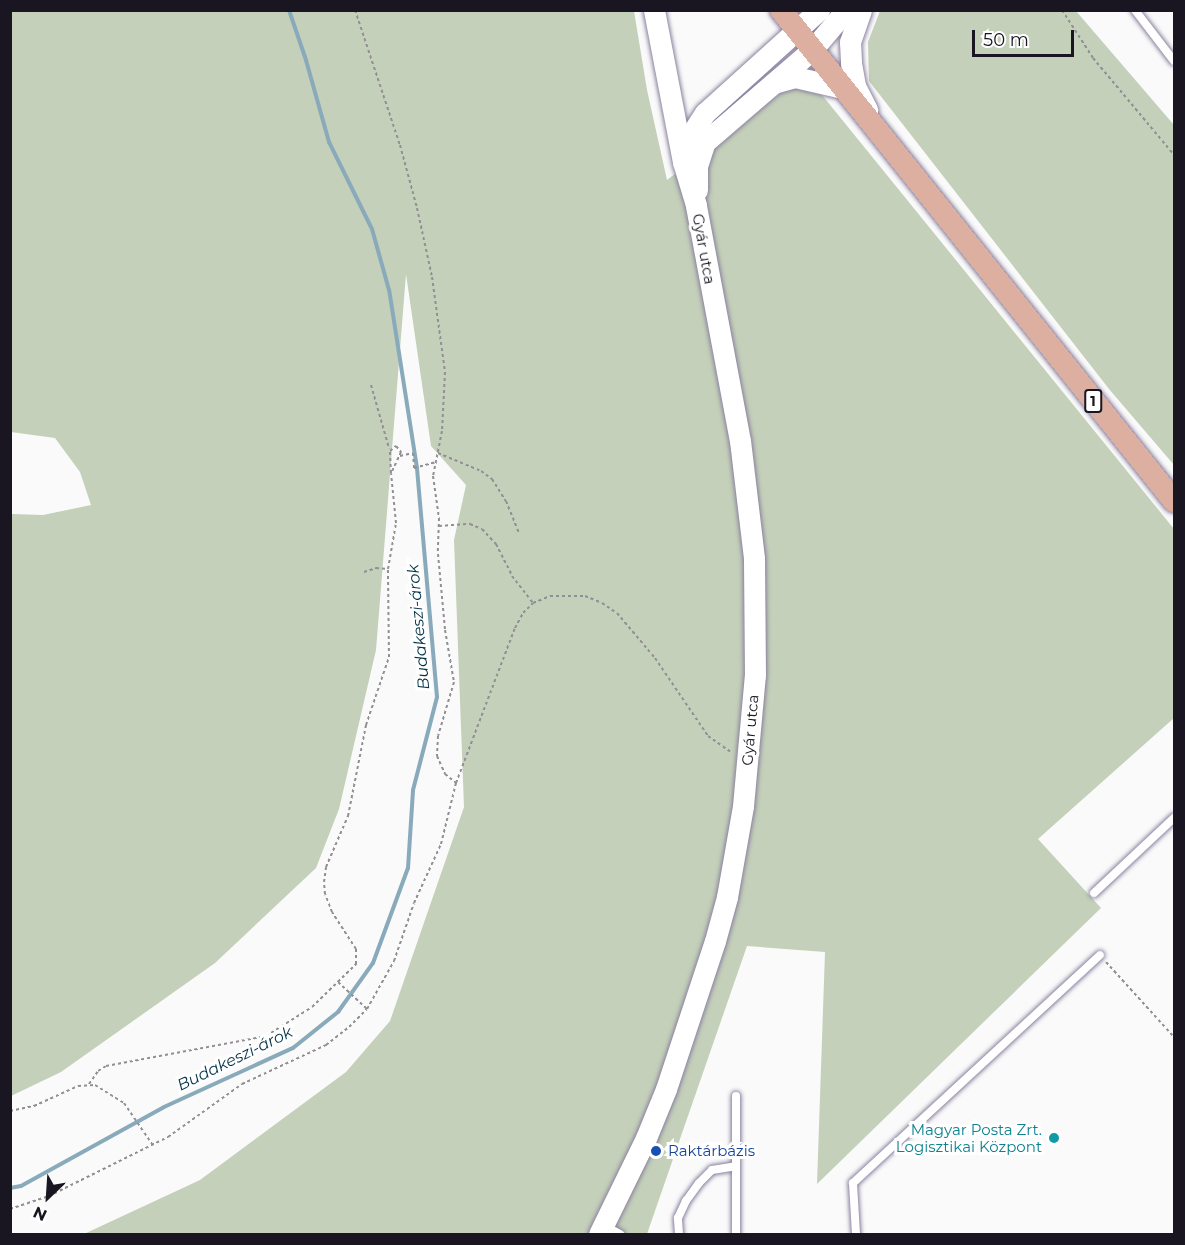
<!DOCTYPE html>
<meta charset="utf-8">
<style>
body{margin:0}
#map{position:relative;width:1185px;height:1245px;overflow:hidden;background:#fafafa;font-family:Montserrat,sans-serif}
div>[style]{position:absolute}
.green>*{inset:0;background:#c4d0b9}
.stream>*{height:4px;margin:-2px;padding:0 2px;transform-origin:2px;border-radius:2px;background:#89aaba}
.path>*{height:2px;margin-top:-1px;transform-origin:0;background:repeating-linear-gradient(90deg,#918f94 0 3px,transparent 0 6px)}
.roads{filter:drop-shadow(0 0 2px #8b82a0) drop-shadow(0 0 2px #8b82a0)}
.lane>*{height:8px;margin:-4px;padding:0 4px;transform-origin:4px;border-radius:4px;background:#fff}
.secondary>*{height:21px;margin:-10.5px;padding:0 10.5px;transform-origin:10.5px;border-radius:10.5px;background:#fff}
.primary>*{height:22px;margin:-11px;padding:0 11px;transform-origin:11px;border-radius:11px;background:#dcafa1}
.dots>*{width:16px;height:16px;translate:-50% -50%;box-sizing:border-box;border:3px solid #fff;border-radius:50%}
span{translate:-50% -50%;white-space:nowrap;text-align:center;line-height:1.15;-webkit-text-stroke:6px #fff;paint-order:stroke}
.shield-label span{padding:2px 4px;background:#fff;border:2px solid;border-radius:4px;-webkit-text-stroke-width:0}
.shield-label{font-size:14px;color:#191621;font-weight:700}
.street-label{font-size:15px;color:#191621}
.culture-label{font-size:15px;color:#0d838f}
.right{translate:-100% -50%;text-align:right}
.transit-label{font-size:15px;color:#164399}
.left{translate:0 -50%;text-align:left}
.water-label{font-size:16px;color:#023346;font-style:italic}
.frame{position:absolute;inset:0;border:12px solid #191621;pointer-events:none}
.north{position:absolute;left:18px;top:1167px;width:60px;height:60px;-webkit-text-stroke:4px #fff;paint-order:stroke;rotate:205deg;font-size:16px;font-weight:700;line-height:24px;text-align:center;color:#191621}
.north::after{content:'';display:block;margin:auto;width:21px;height:27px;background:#191621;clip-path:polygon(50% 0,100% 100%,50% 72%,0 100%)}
.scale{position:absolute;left:972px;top:30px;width:102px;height:27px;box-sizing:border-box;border:3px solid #191621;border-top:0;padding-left:8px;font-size:18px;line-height:21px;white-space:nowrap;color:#191621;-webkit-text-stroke:4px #fff;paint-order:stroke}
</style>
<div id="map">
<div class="green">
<div style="clip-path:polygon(11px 11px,634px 11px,647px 90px,667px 180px,790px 86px,822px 95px,1174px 529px,1174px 718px,1038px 839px,1101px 908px,817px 1184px,825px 952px,747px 946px,647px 1234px,84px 1234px,200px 1180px,346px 1072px,390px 1021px,464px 807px,454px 540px,466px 485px,431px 446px,406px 274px,376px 650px,339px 809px,316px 868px,215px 963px,61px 1072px,11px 1096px,11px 514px,43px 515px,91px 505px,80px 472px,55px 438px,11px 432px)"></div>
<div style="clip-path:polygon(880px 11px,1076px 11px,1174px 125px,1174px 465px,1109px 389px,869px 81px,868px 42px)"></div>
</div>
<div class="stream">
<div style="left:10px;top:1188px;width:11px;rotate:-10deg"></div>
<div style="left:21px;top:1186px;width:163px;rotate:-28.9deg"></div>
<div style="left:164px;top:1107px;width:142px;rotate:-24.6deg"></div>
<div style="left:293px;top:1048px;width:58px;rotate:-38.7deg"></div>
<div style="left:338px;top:1012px;width:60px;rotate:-54.5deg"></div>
<div style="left:373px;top:963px;width:101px;rotate:-69.8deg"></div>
<div style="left:408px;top:868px;width:78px;rotate:-86.3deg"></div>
<div style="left:413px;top:790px;width:96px;rotate:-75.5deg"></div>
<div style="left:437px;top:697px;width:230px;rotate:-95deg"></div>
<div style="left:417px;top:468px;width:180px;rotate:-98.9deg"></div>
<div style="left:389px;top:290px;width:63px;rotate:-105.6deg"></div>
<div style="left:372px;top:229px;width:97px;rotate:-116.3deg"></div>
<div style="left:329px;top:142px;width:85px;rotate:-105.7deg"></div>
<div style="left:306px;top:60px;width:53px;rotate:-108.8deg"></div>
</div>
<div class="path">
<div style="left:355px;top:10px;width:142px;rotate:71.6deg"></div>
<div style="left:400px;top:145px;width:65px;rotate:74.9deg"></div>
<div style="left:417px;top:208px;width:71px;rotate:77.7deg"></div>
<div style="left:432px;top:277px;width:96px;rotate:82.2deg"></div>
<div style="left:445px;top:372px;width:59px;rotate:92.9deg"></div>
<div style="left:442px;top:431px;width:46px;rotate:101.3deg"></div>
<div style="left:433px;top:476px;width:42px;rotate:81.9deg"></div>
<div style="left:439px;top:518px;width:36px;rotate:92deg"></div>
<div style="left:438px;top:554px;width:76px;rotate:84.7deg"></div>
<div style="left:445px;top:630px;width:53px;rotate:80.2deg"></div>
<div style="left:454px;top:682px;width:56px;rotate:106.5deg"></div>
<div style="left:438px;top:736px;width:20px;rotate:93deg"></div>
<div style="left:437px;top:756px;width:20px;rotate:66deg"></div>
<div style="left:445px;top:774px;width:14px;rotate:39deg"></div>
<div style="left:1062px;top:10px;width:57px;rotate:57.1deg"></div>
<div style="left:1093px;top:58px;width:126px;rotate:50.1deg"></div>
<div style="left:371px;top:385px;width:66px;rotate:74.1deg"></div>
<div style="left:438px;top:453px;width:47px;rotate:22.7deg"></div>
<div style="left:481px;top:471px;width:14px;rotate:36deg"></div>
<div style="left:492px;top:479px;width:26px;rotate:58deg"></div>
<div style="left:506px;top:501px;width:35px;rotate:68deg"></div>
<div style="left:400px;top:456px;width:13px;rotate:-13deg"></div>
<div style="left:413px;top:453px;width:15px;rotate:86deg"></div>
<div style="left:414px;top:468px;width:23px;rotate:-15deg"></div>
<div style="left:439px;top:526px;width:31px;rotate:-4deg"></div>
<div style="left:470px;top:524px;width:13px;rotate:23deg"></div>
<div style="left:482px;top:529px;width:21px;rotate:47deg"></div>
<div style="left:496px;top:544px;width:36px;rotate:63deg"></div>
<div style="left:512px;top:576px;width:34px;rotate:52deg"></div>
<div style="left:364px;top:572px;width:13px;rotate:-18deg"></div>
<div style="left:376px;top:568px;width:12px;rotate:5deg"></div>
<div style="left:1106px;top:962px;width:101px;rotate:47.8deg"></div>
<div style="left:338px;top:982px;width:40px;rotate:43deg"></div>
<div style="left:89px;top:1084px;width:16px;rotate:-55deg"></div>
<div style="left:98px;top:1071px;width:9px;rotate:-32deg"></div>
<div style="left:106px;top:1066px;width:163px;rotate:-10.6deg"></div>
<div style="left:266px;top:1036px;width:54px;rotate:-32.2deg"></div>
<div style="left:312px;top:1007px;width:62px;rotate:-44.3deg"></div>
<div style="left:356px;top:964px;width:15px;rotate:-90deg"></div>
<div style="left:356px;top:949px;width:44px;rotate:-123deg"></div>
<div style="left:332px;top:912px;width:19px;rotate:-111deg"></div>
<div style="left:325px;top:894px;width:12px;rotate:-95deg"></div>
<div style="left:324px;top:882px;width:15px;rotate:-82deg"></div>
<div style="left:326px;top:867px;width:56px;rotate:-66.7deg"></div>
<div style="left:348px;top:816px;width:93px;rotate:-78.8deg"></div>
<div style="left:366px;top:725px;width:72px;rotate:-71.3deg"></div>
<div style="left:389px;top:657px;width:88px;rotate:-90.7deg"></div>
<div style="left:388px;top:569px;width:47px;rotate:-80.1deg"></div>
<div style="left:396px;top:523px;width:50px;rotate:-95.7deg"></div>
<div style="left:391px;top:473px;width:22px;rotate:-93deg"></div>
<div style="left:390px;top:451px;width:8px;rotate:-40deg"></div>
<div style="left:396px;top:446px;width:8px;rotate:50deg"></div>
<div style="left:401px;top:452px;width:23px;rotate:115deg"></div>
<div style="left:10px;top:1111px;width:25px;rotate:-12deg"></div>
<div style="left:34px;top:1106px;width:48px;rotate:-24.4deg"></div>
<div style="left:78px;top:1086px;width:17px;rotate:-3deg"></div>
<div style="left:95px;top:1085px;width:34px;rotate:32deg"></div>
<div style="left:124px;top:1103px;width:50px;rotate:55.7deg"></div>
<div style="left:10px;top:1209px;width:41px;rotate:-18.4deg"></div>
<div style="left:49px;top:1196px;width:133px;rotate:-26.4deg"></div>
<div style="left:168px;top:1137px;width:91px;rotate:-35.6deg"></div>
<div style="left:242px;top:1084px;width:93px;rotate:-24.9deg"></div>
<div style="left:326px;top:1045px;width:29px;rotate:-38deg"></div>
<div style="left:349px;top:1027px;width:25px;rotate:-45deg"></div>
<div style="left:367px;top:1009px;width:55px;rotate:-60.6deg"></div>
<div style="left:394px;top:961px;width:61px;rotate:-71deg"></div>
<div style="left:414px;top:903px;width:65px;rotate:-65.4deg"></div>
<div style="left:441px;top:844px;width:63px;rotate:-76.2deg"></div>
<div style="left:456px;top:783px;width:166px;rotate:-69.2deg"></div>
<div style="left:515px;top:628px;width:17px;rotate:-62deg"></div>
<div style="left:523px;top:613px;width:14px;rotate:-45deg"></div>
<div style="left:533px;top:603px;width:18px;rotate:-22deg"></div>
<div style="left:550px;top:596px;width:35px"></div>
<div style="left:585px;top:596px;width:18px;rotate:22deg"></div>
<div style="left:602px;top:603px;width:18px;rotate:34deg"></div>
<div style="left:617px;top:613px;width:59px;rotate:49.8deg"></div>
<div style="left:655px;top:658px;width:94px;rotate:55.8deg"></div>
<div style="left:708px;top:736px;width:29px;rotate:35deg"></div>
</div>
<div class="roads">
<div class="lane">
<div style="left:1135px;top:10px;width:64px;rotate:52.6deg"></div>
<div style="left:1094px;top:893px;width:110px;rotate:-43.2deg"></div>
<div style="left:736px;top:1096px;width:138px;rotate:90deg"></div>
<div style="left:605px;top:1226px;width:17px;rotate:28deg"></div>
<div style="left:679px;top:1234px;width:16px;rotate:-94deg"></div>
<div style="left:678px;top:1218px;width:19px;rotate:-65deg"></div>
<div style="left:686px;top:1201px;width:22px;rotate:-54deg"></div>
<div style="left:699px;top:1183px;width:18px;rotate:-45deg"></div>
<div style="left:712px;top:1170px;width:24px;rotate:-9deg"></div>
<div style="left:856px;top:1234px;width:51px;rotate:-93.4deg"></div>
<div style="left:853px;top:1183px;width:336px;rotate:-42.7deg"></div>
</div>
<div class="secondary">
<div style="left:861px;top:10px;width:34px;rotate:109deg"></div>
<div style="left:850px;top:42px;width:21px;rotate:87deg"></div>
<div style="left:851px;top:63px;width:23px;rotate:80deg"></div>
<div style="left:855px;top:86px;width:27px;rotate:63deg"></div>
<div style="left:774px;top:83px;width:22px;rotate:-16deg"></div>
<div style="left:795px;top:77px;width:49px;rotate:12.9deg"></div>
<div style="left:684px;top:159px;width:20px;rotate:-79deg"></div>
<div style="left:688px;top:139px;width:31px;rotate:-57deg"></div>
<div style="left:705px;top:113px;width:154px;rotate:-42.1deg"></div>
<div style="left:697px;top:190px;width:24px;rotate:-90deg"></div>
<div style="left:697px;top:166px;width:25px;rotate:-72deg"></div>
<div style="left:705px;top:142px;width:141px;rotate:-40.7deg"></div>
<div style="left:812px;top:50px;width:52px;rotate:-49.6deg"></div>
<div style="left:599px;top:1234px;width:107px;rotate:-63.9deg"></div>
<div style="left:646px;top:1138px;width:53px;rotate:-67.8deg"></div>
<div style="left:666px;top:1089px;width:156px;rotate:-71.7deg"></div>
<div style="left:715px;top:941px;width:46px;rotate:-74.7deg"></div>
<div style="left:727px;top:897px;width:92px;rotate:-80deg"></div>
<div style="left:743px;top:806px;width:132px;rotate:-84.8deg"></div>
<div style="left:755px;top:675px;width:117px;rotate:-90.5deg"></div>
<div style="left:754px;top:558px;width:118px;rotate:-96.8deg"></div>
<div style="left:740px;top:441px;width:240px;rotate:-100.6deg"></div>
<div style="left:696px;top:205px;width:45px;rotate:-106.8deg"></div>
<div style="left:683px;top:162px;width:155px;rotate:-100.8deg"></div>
</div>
<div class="primary">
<div style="left:781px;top:10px;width:629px;rotate:51.33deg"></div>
</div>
</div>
<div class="dots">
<div style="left:1054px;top:1138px;background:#0f9aa8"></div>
<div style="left:656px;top:1151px;background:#1a4fb4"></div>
</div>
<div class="shield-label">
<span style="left:1093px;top:401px">1</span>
</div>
<div class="street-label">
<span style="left:704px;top:249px;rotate:80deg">Gyár utca</span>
<span style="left:750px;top:730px;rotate:-85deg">Gyár utca</span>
</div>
<div class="culture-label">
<span class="right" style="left:1042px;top:1138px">Magyar Posta Zrt.<br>Logisztikai Központ</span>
</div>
<div class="transit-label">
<span class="left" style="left:668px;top:1151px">Raktárbázis</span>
</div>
<div class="water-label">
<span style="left:419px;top:627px;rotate:-95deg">Budakeszi-árok</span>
<span style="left:235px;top:1059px;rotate:-26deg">Budakeszi-árok</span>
</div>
<div class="frame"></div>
<div class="north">N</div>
<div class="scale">50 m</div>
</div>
